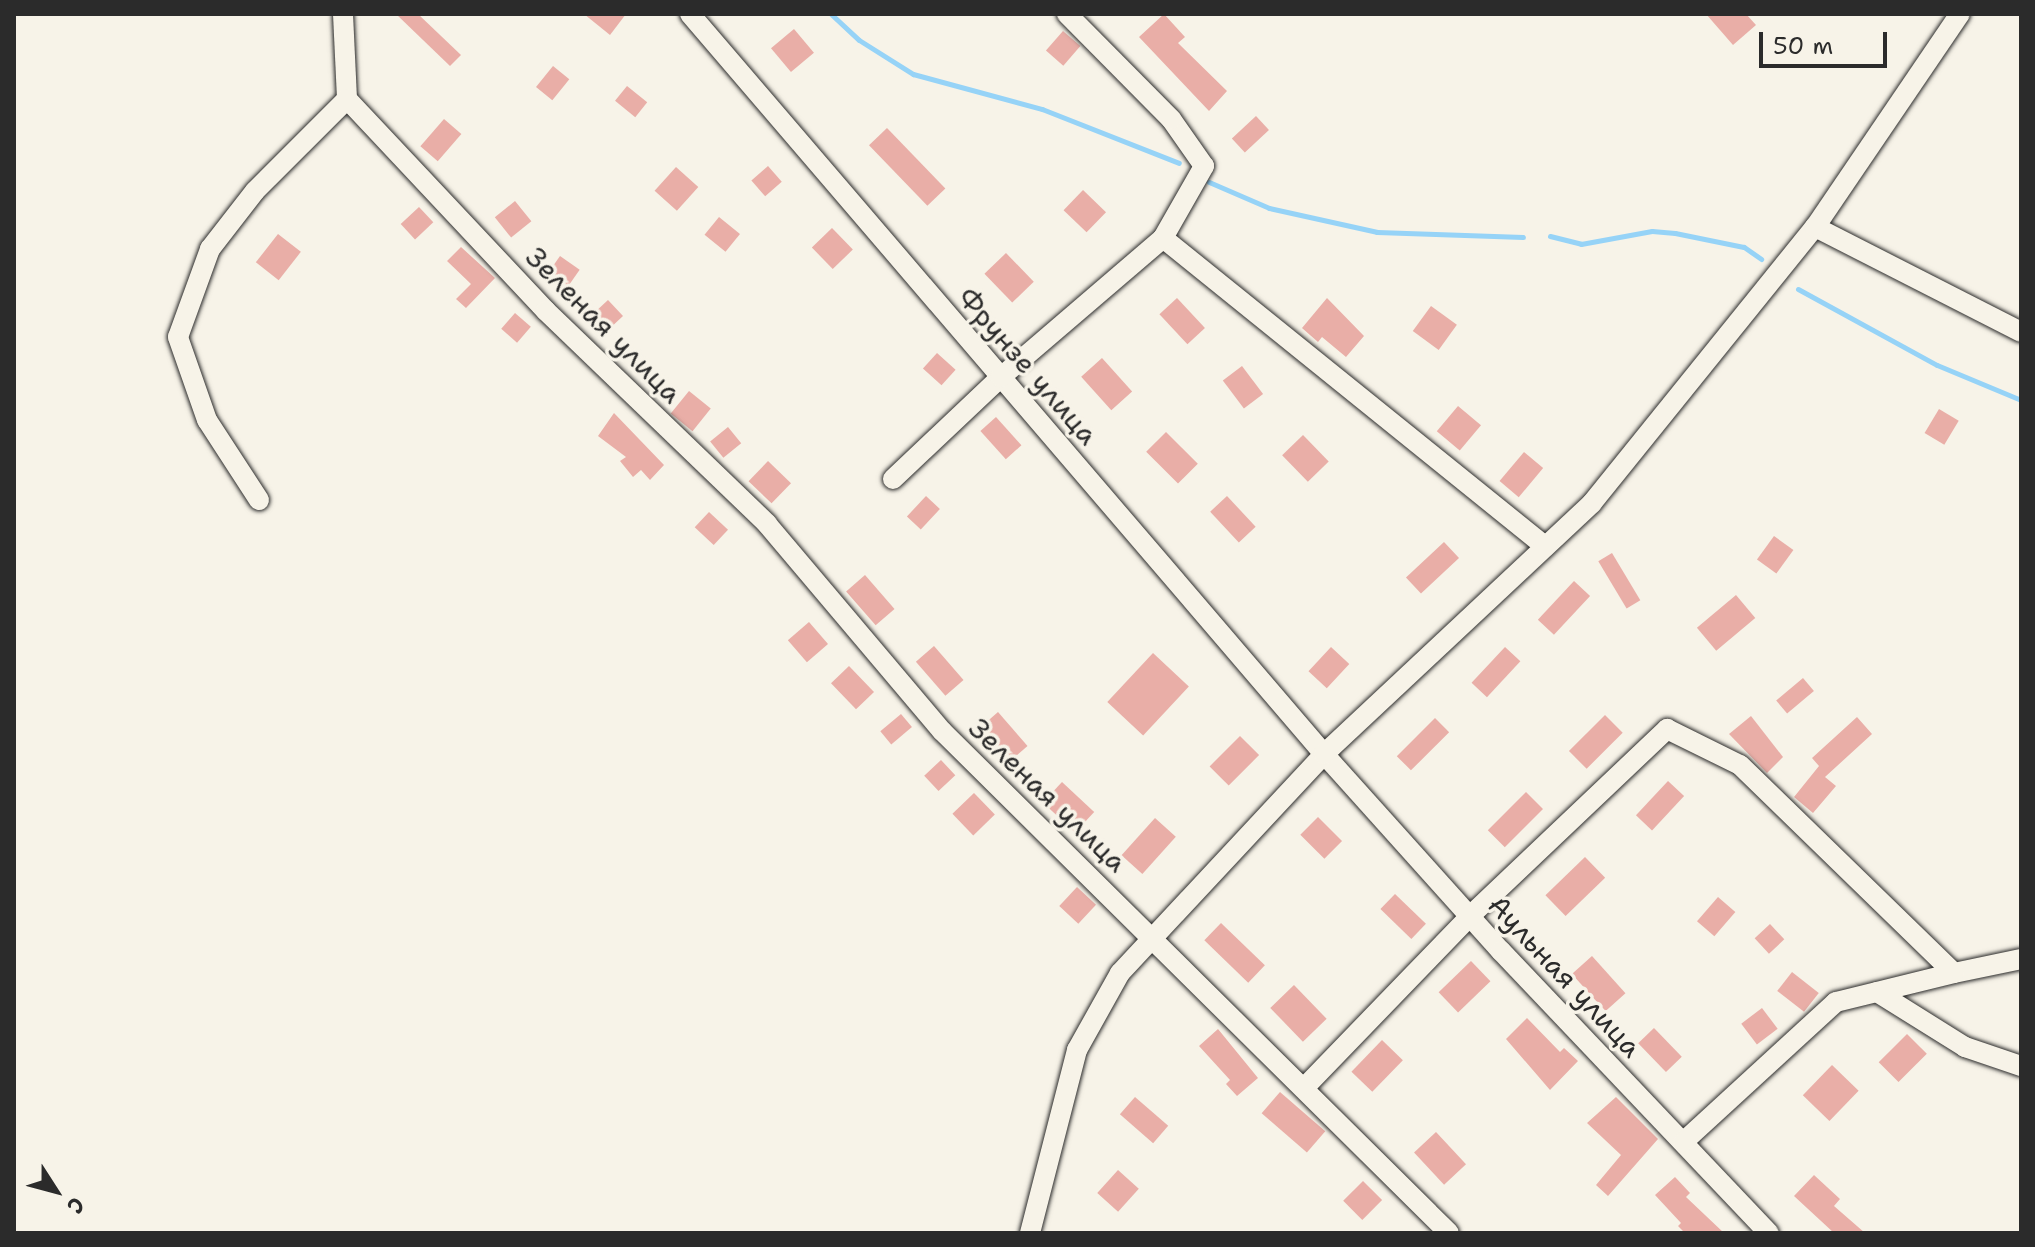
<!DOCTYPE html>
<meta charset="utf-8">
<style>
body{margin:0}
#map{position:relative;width:2035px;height:1247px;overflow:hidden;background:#f7f3e8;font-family:"Shantell Sans",sans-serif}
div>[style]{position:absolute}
.stream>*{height:5px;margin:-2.5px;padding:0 2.5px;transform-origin:2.5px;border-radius:2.5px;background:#96d3f7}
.building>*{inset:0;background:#e9aea7;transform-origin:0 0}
.roads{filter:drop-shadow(0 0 2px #2b2b2b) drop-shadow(0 0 2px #2b2b2b)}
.minor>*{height:20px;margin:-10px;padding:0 10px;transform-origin:10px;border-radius:10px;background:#f7f3e8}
span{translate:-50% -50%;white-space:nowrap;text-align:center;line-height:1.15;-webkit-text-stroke:7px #f7f3e8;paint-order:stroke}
.street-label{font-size:28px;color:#2b2b2b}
.frame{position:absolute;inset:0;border:16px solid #2b2b2b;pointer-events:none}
.north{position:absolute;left:16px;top:1151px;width:80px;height:80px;-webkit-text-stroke:6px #f7f3e8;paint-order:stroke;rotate:126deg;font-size:22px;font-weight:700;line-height:32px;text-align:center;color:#2b2b2b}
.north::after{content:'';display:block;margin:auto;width:28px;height:36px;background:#2b2b2b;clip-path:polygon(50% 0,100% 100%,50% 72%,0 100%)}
.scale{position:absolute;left:1759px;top:32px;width:128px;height:36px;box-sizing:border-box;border:4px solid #2b2b2b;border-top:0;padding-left:10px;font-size:24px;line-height:28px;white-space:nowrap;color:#2b2b2b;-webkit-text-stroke:6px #f7f3e8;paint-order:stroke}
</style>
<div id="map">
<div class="stream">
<div style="left:831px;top:14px;width:38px;rotate:43deg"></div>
<div style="left:859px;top:40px;width:64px;rotate:32.2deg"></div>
<div style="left:913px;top:74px;width:134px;rotate:15.2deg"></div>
<div style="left:1042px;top:109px;width:147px;rotate:21.5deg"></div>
<div style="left:1209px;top:182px;width:65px;rotate:23.4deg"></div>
<div style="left:1269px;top:208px;width:111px;rotate:12.5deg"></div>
<div style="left:1377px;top:232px;width:146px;rotate:2deg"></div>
<div style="left:1550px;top:236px;width:32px;rotate:14deg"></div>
<div style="left:1581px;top:244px;width:72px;rotate:-10.4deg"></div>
<div style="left:1652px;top:231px;width:23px;rotate:5deg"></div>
<div style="left:1675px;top:233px;width:70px;rotate:11.5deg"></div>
<div style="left:1744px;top:247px;width:21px;rotate:35deg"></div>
<div style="left:1798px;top:289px;width:158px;rotate:28.7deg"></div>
<div style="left:1937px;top:365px;width:91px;rotate:22.6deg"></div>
</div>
<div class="building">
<div style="clip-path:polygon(396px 14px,418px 14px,461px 55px,450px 66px)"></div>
<div style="clip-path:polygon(584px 14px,626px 14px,610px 35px)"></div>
<div style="clip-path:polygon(1164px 14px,1185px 37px,1178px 43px,1227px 91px,1209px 111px,1139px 37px)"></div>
<div style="clip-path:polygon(1706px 14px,1746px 14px,1756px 25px,1733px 45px)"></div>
<div style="left:794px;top:29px;width:31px;height:30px;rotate:50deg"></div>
<div style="left:1063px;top:31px;width:23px;height:26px;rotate:41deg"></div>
<div style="left:553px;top:66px;width:21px;height:27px;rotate:39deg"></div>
<div style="left:627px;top:86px;width:26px;height:19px;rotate:39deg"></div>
<div style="left:1256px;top:116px;width:19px;height:33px;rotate:47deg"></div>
<div style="left:444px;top:119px;width:23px;height:36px;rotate:41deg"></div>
<div style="left:887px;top:128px;width:84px;height:25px;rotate:46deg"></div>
<div style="left:768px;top:166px;width:21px;height:22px;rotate:49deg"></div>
<div style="left:676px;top:167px;width:30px;height:32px;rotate:42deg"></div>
<div style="left:1083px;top:190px;width:32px;height:28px;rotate:44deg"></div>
<div style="left:515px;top:201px;width:26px;height:26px;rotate:51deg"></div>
<div style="left:419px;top:207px;width:21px;height:25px;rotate:47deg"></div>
<div style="left:719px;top:217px;width:27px;height:23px;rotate:39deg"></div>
<div style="left:832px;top:228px;width:30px;height:28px;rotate:46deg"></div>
<div style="left:278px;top:234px;width:29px;height:36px;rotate:38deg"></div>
<div style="clip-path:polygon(461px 247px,495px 278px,466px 308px,456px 299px,471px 284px,447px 261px)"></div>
<div style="left:1006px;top:253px;width:40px;height:30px;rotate:46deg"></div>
<div style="left:560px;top:256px;width:24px;height:21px;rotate:35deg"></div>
<div style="left:1177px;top:298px;width:41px;height:24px;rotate:47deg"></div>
<div style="clip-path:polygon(1327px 298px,1364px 336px,1346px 357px,1322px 337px,1318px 342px,1302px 328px)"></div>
<div style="left:608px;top:300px;width:22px;height:29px;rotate:47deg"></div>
<div style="left:1431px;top:306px;width:32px;height:31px;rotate:36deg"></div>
<div style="left:515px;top:313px;width:21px;height:21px;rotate:41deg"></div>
<div style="left:937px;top:353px;width:25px;height:21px;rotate:42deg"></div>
<div style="left:1102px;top:358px;width:45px;height:28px;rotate:48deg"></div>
<div style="left:1242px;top:366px;width:35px;height:24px;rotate:53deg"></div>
<div style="left:689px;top:391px;width:28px;height:29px;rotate:39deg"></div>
<div style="left:1458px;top:406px;width:30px;height:33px;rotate:40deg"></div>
<div style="left:1939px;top:409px;width:23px;height:28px;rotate:31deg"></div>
<div style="clip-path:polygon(614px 413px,664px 465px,650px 480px,641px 470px,633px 477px,620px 461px,626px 457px,598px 436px)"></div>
<div style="left:996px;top:417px;width:38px;height:21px;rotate:48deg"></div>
<div style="left:728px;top:427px;width:21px;height:23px;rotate:51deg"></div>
<div style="left:1166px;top:432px;width:45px;height:28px;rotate:45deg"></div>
<div style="left:1303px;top:435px;width:37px;height:29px;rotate:46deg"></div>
<div style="left:1524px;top:452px;width:25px;height:38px;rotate:40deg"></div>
<div style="left:768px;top:461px;width:32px;height:28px;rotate:44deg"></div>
<div style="left:926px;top:496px;width:19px;height:28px;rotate:43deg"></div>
<div style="left:1227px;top:496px;width:42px;height:23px;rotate:47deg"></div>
<div style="left:709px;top:512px;width:26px;height:21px;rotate:43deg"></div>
<div style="left:1774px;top:536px;width:24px;height:29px;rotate:36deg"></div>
<div style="left:1444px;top:542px;width:22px;height:52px;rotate:47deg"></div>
<div style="left:1612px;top:553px;width:55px;height:16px;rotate:59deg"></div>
<div style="left:865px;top:575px;width:45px;height:25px;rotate:49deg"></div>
<div style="left:1574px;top:581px;width:22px;height:53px;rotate:43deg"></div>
<div style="left:1736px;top:595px;width:30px;height:51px;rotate:50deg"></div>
<div style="left:809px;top:622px;width:29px;height:28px;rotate:49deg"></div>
<div style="left:934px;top:646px;width:45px;height:24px;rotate:49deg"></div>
<div style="left:1331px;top:647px;width:25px;height:33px;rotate:43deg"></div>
<div style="left:1505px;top:647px;width:21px;height:49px;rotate:43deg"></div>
<div style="left:1153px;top:653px;width:49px;height:67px;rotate:43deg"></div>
<div style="left:849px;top:666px;width:36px;height:25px;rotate:46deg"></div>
<div style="left:1803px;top:678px;width:17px;height:35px;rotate:50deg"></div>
<div style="left:998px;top:712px;width:45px;height:25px;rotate:49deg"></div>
<div style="left:901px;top:714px;width:17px;height:27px;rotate:50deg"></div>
<div style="left:1605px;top:715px;width:25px;height:51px;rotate:45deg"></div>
<div style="clip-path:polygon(1751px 716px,1783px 757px,1767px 773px,1729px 734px)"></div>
<div style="clip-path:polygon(1857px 717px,1872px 734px,1825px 777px,1836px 786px,1813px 813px,1794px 797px,1819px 766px,1812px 758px)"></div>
<div style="left:1435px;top:718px;width:20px;height:54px;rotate:45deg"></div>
<div style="left:1240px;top:736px;width:27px;height:43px;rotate:45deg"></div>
<div style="left:941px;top:760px;width:21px;height:23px;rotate:47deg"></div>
<div style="left:1668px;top:781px;width:22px;height:47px;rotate:43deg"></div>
<div style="left:1062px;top:782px;width:44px;height:28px;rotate:43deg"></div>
<div style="left:1526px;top:792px;width:24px;height:54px;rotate:45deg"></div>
<div style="left:974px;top:793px;width:30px;height:30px;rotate:46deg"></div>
<div style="left:1318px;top:817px;width:34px;height:25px;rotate:45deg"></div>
<div style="left:1155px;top:818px;width:28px;height:50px;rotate:42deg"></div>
<div style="left:1585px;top:857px;width:29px;height:55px;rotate:46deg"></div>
<div style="left:1077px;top:887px;width:26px;height:26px;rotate:43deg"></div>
<div style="left:1395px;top:894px;width:43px;height:21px;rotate:44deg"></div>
<div style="left:1718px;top:897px;width:23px;height:32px;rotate:41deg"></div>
<div style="left:1221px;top:923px;width:61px;height:24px;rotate:44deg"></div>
<div style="left:1770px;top:924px;width:21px;height:21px;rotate:47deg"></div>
<div style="left:1592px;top:956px;width:50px;height:27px;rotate:48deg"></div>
<div style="left:1471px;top:961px;width:28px;height:45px;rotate:46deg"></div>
<div style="left:1792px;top:972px;width:34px;height:24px;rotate:38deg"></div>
<div style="left:1294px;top:985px;width:47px;height:33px;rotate:46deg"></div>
<div style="left:1762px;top:1008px;width:26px;height:26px;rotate:53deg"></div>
<div style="clip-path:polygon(1527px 1018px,1560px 1052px,1564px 1048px,1578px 1061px,1550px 1090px,1506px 1039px)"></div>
<div style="left:1654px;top:1028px;width:40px;height:22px;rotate:46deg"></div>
<div style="clip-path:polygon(1218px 1029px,1258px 1078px,1237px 1096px,1226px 1084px,1230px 1080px,1199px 1046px)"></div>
<div style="left:1907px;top:1034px;width:28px;height:40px;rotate:45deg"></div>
<div style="left:1382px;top:1040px;width:29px;height:44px;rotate:44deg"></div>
<div style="left:1832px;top:1065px;width:37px;height:42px;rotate:44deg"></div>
<div style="left:1280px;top:1092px;width:60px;height:28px;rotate:41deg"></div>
<div style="left:1135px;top:1097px;width:44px;height:23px;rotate:41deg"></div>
<div style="clip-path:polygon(1616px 1097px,1658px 1139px,1608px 1196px,1596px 1185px,1621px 1155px,1587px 1123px)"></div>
<div style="left:1436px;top:1132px;width:44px;height:30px;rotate:47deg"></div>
<div style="left:1118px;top:1170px;width:28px;height:31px;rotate:42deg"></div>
<div style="clip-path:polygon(1814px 1175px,1840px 1199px,1834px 1206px,1865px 1233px,1834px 1233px,1794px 1196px)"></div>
<div style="clip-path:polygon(1675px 1177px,1690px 1193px,1686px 1197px,1724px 1233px,1685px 1233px,1678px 1226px,1681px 1223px,1655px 1195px)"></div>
<div style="left:1363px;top:1181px;width:27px;height:28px;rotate:45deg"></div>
</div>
<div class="roads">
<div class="minor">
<div style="left:343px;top:14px;width:85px;rotate:87.3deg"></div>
<div style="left:690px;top:14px;width:974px;rotate:49.41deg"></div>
<div style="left:1324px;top:754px;width:265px;rotate:48.1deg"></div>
<div style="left:1501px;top:951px;width:389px;rotate:46.5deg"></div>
<div style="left:1815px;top:227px;width:231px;rotate:27deg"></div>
<div style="left:1163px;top:238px;width:491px;rotate:38.9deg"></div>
<div style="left:893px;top:479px;width:149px;rotate:-43.4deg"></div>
<div style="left:1001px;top:377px;width:213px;rotate:-40.6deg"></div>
<div style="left:1163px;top:238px;width:83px;rotate:-60.3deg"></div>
<div style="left:1204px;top:166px;width:57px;rotate:-125.1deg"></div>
<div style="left:1171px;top:119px;width:148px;rotate:-134.7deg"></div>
<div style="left:259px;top:500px;width:95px;rotate:-123deg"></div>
<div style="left:207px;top:420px;width:88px;rotate:-109.3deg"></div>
<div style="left:178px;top:337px;width:94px;rotate:-70deg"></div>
<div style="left:210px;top:249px;width:73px;rotate:-52.2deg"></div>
<div style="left:255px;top:191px;width:130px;rotate:-45deg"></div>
<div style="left:347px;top:99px;width:291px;rotate:46.8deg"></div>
<div style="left:546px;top:311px;width:307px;rotate:43.9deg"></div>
<div style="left:767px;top:524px;width:271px;rotate:49.8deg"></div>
<div style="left:942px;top:731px;width:713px;rotate:44.72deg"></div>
<div style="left:1954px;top:973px;width:68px;rotate:-11.8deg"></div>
<div style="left:1877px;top:992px;width:104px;rotate:32deg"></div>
<div style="left:1965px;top:1047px;width:59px;rotate:18.7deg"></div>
<div style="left:1304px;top:1088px;width:239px;rotate:-46deg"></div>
<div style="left:1470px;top:916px;width:272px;rotate:-43.5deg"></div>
<div style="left:1667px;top:729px;width:81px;rotate:26.3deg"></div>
<div style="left:1740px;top:765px;width:298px;rotate:44.2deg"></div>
<div style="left:1954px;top:973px;width:122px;rotate:166.2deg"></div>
<div style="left:1836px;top:1002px;width:207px;rotate:137.5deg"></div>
<div style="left:1030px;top:1233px;width:189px;rotate:-75.6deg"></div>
<div style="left:1077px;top:1050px;width:88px;rotate:-60.8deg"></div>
<div style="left:1120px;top:973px;width:299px;rotate:-47deg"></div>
<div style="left:1324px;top:754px;width:367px;rotate:-43.1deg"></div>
<div style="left:1592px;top:503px;width:355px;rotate:-51.1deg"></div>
<div style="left:1815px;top:227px;width:258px;rotate:-55.8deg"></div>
</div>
</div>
<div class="street-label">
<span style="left:604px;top:325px;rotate:45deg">Зеленая улица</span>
<span style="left:1028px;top:366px;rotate:49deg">Фрунзе улица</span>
<span style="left:1048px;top:795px;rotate:44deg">Зеленая улица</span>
<span style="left:1565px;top:976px;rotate:47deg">Аульная улица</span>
</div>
<div class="frame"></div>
<div class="north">С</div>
<div class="scale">50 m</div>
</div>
